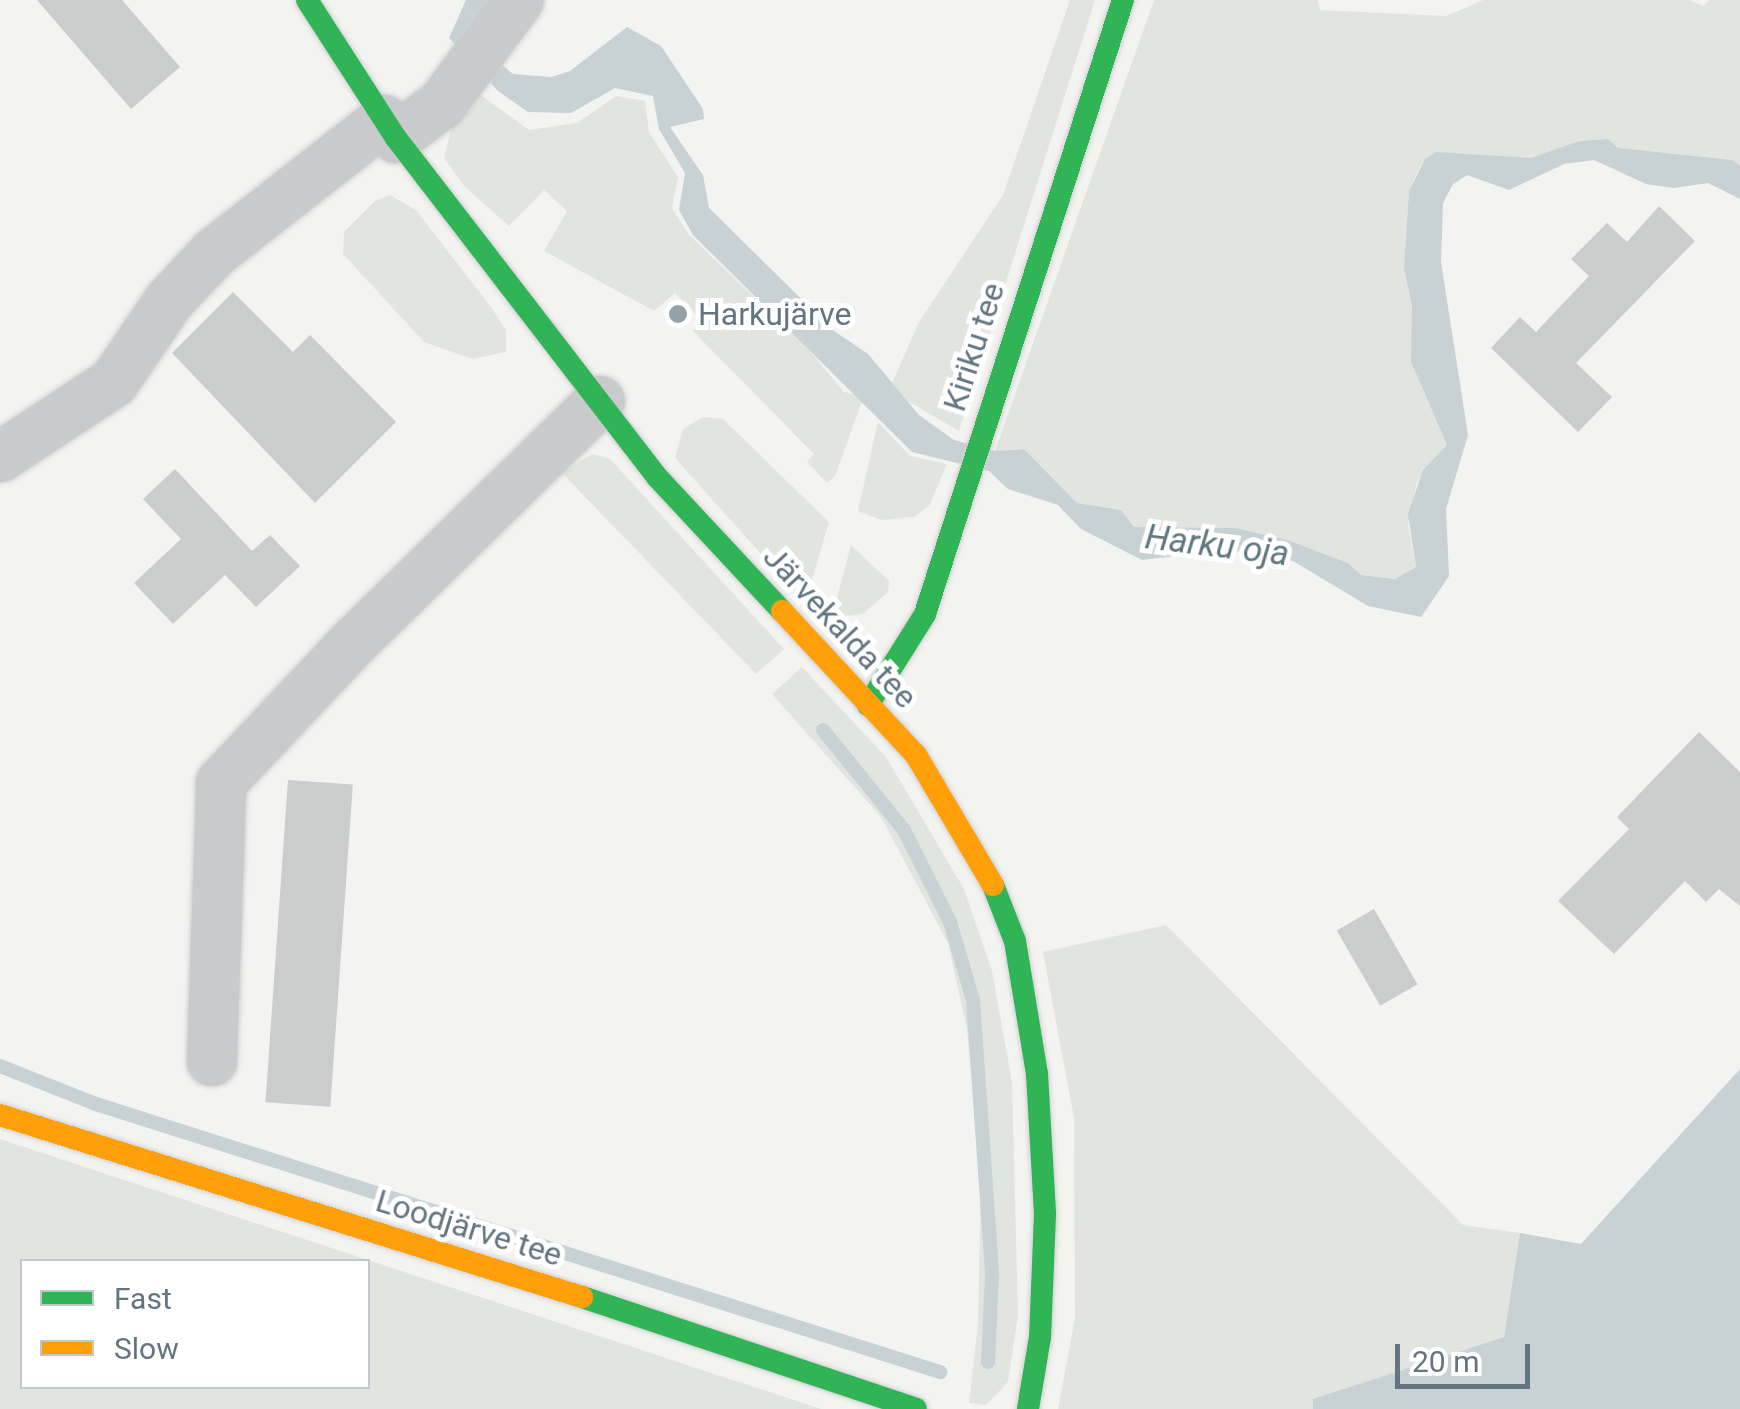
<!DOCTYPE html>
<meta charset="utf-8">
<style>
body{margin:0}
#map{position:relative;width:1740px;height:1409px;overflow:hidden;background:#f3f3f1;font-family:Roboto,sans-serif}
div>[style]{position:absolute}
.green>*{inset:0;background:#e2e5df}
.water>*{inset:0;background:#c8d1d3}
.stream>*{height:14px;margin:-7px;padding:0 7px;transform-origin:7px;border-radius:7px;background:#c8d1d3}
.building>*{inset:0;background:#cbcccc;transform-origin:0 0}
.roads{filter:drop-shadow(0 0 2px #cfd0d1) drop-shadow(0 0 2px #cfd0d1)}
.street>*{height:50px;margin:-25px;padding:0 25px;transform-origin:25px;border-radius:25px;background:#c8cacb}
.fast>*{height:22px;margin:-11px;padding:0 11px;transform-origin:11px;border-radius:11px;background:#30b455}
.slow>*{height:22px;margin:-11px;padding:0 11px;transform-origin:11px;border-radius:11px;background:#ff9f0a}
.dots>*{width:28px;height:28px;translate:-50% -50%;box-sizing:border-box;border:5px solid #fff;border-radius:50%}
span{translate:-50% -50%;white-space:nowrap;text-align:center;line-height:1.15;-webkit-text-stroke:10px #fff;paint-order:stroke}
.poi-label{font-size:32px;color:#637580}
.left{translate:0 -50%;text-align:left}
.street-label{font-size:32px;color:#637580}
.water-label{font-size:35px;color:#5f777e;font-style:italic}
.legend{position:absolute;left:20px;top:1259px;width:350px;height:130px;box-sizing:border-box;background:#fff;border:2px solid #c1c8cc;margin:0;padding:12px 18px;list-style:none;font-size:30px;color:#637580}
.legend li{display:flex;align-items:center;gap:20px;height:50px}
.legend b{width:50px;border:2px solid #c1c8cc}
.scale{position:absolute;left:1395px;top:1344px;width:135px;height:45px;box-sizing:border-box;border:5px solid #637580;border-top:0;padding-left:12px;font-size:30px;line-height:35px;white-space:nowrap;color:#637580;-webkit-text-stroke:8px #fff;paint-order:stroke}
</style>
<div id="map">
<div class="green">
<div style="clip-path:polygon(1070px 0,1095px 0,959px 431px,889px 390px,919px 322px,1003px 195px)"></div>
<div style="clip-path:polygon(1154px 0,1318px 0,1320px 10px,1446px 16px,1483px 0,1689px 0,1703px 6px,1709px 0,1740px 0,1740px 166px,1618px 148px,1608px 139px,1579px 141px,1532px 158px,1425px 159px,1418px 170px,1409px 191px,1404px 268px,1413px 305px,1411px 362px,1447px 445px,1417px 482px,1408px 524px,1416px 567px,1409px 574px,1395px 579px,1360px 575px,1348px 563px,1288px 540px,1236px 528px,1134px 527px,1121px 510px,1077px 503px,1024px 449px,995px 451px)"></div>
<div style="clip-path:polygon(471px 88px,529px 130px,577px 123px,616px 96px,645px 101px,649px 132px,678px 177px,672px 208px,689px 235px,804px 344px,844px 392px,864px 396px,835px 476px,827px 483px,807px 462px,814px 454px,693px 331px,702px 321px,675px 293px,654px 311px,544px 251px,567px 211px,544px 190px,509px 226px,464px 186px,444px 158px,455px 114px)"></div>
<div style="clip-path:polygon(390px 195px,416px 210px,491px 307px,506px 330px,506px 352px,472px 359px,424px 342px,343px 254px,344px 232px,376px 200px)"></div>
<div style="clip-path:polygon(703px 417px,723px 419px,829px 522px,805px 603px,675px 458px,683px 429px)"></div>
<div style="clip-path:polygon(878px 422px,910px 456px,947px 464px,929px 506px,914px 517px,881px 520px,858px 511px)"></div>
<div style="clip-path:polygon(593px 454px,610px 459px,784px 649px,756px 674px,561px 472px)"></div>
<div style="clip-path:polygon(851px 545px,889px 581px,888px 592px,863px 614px,832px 617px)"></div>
<div style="clip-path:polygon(802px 667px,886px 757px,964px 889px,992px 971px,1012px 1082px,1018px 1315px,1008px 1382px,986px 1405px,969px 1403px,978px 1324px,981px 1170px,967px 1030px,948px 943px,881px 817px,772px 694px)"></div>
<div style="clip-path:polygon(1166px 925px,1463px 1225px,1520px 1233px,1504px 1337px,1314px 1399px,1313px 1409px,1058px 1409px,1075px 1318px,1074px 1118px,1043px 952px)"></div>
<div style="clip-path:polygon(evenodd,0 1139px,821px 1409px,0 1409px,0 1139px,22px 1262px,368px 1262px,368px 1386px,22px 1386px,22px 1262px)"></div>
</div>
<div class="water">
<div style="clip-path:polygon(466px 0,490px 0,496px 60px,513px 74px,551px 77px,570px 71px,627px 27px,661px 46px,703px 109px,704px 119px,670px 127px,703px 175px,709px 208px,834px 331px,868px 354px,919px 415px,954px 440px,995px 451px,1024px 449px,1077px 503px,1121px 510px,1134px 527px,1236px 528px,1288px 540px,1348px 563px,1361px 575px,1395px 579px,1416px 567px,1408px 514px,1423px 470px,1447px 445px,1411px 362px,1412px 305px,1404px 268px,1409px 191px,1425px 159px,1436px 152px,1531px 158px,1579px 141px,1608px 139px,1618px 148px,1732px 160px,1740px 166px,1740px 199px,1708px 183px,1674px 188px,1646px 184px,1594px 160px,1564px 164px,1509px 190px,1467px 175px,1453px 184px,1443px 203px,1441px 262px,1468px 435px,1446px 509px,1449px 576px,1421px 617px,1368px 606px,1293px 561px,1269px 555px,1226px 550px,1142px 560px,1081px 529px,1058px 505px,1008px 489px,989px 471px,912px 452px,693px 235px,679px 210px,685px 173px,659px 129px,653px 96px,615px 88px,571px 113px,528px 112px,498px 91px,449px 38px)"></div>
<div style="clip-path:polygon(1740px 1069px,1740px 1409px,1313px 1409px,1313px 1399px,1504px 1337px,1520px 1233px,1581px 1244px)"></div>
</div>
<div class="stream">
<div style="left:823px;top:730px;width:129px;rotate:51deg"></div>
<div style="left:904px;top:830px;width:103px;rotate:63.4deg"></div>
<div style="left:950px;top:922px;width:81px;rotate:73.6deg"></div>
<div style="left:973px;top:1000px;width:276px;rotate:86deg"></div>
<div style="left:992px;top:1275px;width:87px;rotate:92.6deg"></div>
<div style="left:0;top:1066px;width:103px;rotate:21.6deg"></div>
<div style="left:96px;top:1104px;width:886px;rotate:17.62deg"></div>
</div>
<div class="building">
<div style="clip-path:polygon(37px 0,122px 0,180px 67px,131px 109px)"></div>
<div style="clip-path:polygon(1659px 206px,1695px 241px,1576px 363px,1612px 397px,1578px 432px,1491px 348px,1520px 317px,1536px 332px,1589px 276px,1571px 259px,1607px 223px,1627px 242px)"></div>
<div style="clip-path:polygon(233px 292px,293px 352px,310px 335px,396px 422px,315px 503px,172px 353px)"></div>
<div style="clip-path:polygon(175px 469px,252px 551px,270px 535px,300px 566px,256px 607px,225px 575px,173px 624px,134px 583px,181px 539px,143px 499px)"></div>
<div style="clip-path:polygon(1699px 732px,1740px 772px,1740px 906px,1719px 889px,1706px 902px,1685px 881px,1614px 954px,1558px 901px,1629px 829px,1617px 817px)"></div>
<div style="left:288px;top:780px;width:65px;height:323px;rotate:4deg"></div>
<div style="left:1374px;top:909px;width:87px;height:43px;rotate:60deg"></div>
</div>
<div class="roads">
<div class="street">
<div style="left:396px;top:138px;width:57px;rotate:-36.5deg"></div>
<div style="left:442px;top:104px;width:129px;rotate:-53.5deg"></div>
<div style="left:0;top:457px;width:136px;rotate:-33.3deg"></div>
<div style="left:114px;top:382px;width:98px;rotate:-55.8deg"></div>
<div style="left:169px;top:301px;width:66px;rotate:-46.8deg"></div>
<div style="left:214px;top:253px;width:216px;rotate:-38deg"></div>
<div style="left:212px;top:1061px;width:278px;rotate:-88.1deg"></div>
<div style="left:221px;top:783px;width:194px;rotate:-46.7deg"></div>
<div style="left:354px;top:642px;width:344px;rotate:-44.4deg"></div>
</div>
<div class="fast">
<div style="left:307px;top:0;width:164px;rotate:57.2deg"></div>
<div style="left:396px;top:138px;width:429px;rotate:52.4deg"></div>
<div style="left:658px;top:478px;width:182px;rotate:47deg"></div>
<div style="left:868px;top:705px;width:107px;rotate:-57.9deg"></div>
<div style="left:925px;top:614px;width:645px;rotate:-72.13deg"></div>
<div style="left:993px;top:885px;width:60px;rotate:68.6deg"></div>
<div style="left:1015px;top:941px;width:135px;rotate:80.6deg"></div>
<div style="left:1037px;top:1074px;width:140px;rotate:86.7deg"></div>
<div style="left:1045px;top:1214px;width:123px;rotate:92.3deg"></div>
<div style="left:1040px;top:1337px;width:73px;rotate:99.5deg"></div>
<div style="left:582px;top:1297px;width:352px;rotate:18.5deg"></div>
</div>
<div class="slow">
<div style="left:782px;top:611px;width:197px;rotate:47.1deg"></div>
<div style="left:916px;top:755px;width:151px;rotate:59.4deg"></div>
<div style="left:0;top:1115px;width:610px;rotate:17.37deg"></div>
</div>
</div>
<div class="dots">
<div style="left:678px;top:314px;background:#95a1a8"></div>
</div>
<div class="poi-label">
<span class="left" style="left:698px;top:314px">Harkujärve</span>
</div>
<div class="street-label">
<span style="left:974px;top:347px;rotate:-72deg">Kiriku tee</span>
<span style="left:840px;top:627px;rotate:47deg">Järvekalda tee</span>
<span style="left:469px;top:1228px;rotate:17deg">Loodjärve tee</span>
</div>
<div class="water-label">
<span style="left:1217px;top:546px;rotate:7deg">Harku oja</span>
</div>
<ul class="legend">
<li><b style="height:12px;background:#30b455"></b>Fast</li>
<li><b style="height:12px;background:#ff9f0a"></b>Slow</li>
</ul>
<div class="scale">20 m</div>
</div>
